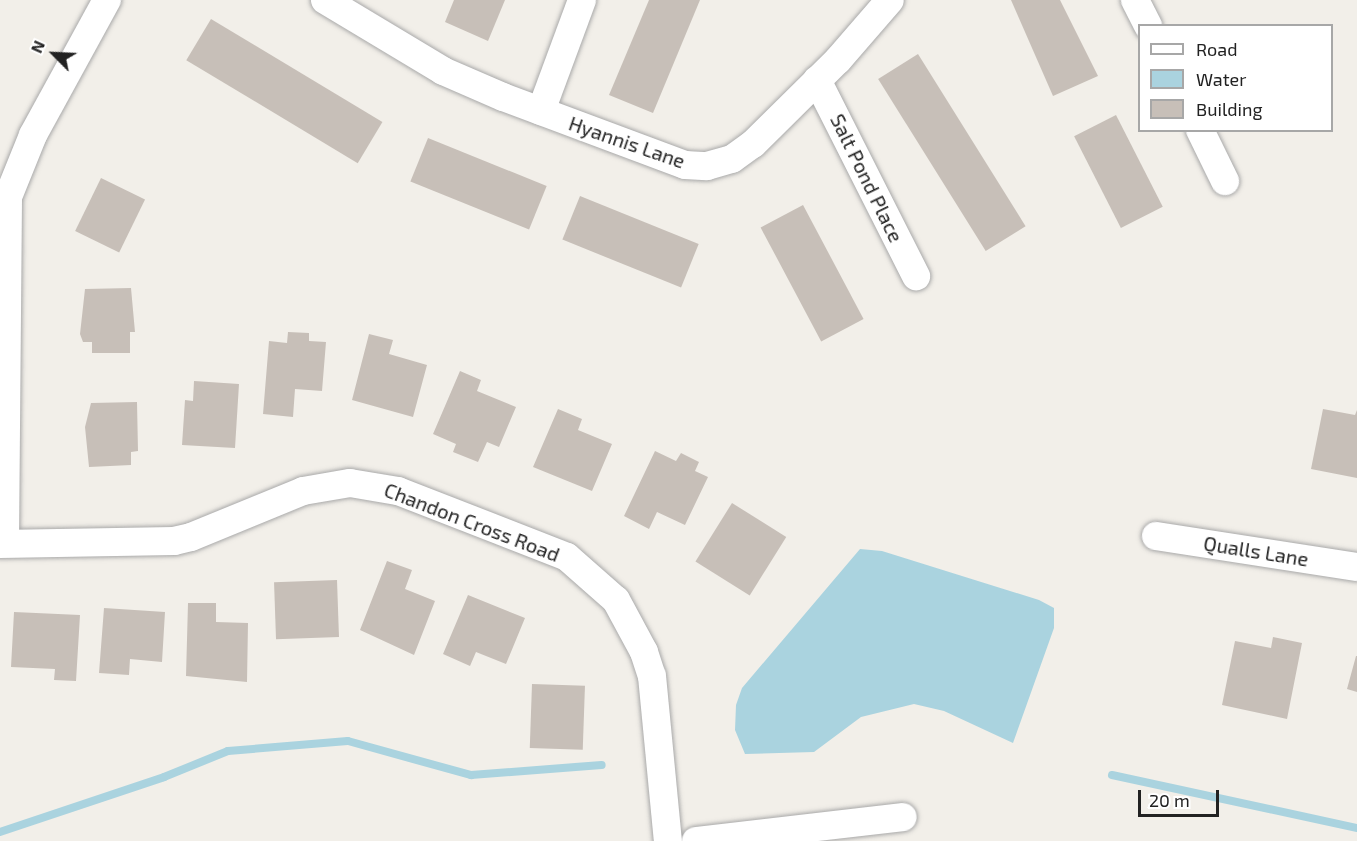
<!DOCTYPE html>
<style>
body{margin:0}
#map{position:relative;width:1357px;height:841px;overflow:hidden;background:#f2efe9;font-family:"Exo 2",sans-serif}
div>[style]{position:absolute}
.water>*{inset:0;background:#aad3df}
.stream>*{height:8px;margin:-4px;padding:0 4px;transform-origin:4px;border-radius:4px;background:#aad3df}
.building>*{inset:0;background:#c7bfb8;transform-origin:0 0}
.roads{filter:drop-shadow(0 0 2px #a9a9a9) drop-shadow(0 0 2px #a9a9a9)}
.street>*{height:28px;margin:-14px;padding:0 14px;transform-origin:14px;border-radius:14px;background:#fff}
span{translate:-50% -50%;white-space:nowrap;text-align:center;line-height:1.15;-webkit-text-stroke:4.5px #fff;paint-order:stroke}
.street-label{font-size:20px;color:#222}
.legend{position:absolute;left:1138px;top:24px;width:195px;height:108px;box-sizing:border-box;background:#fff;border:2px solid #a7a7a7;margin:0;padding:8px 10px;list-style:none;font-size:18px;color:#222}
.legend li{display:flex;align-items:center;gap:12px;height:30px}
.legend b{width:30px;border:2px solid #a7a7a7}
.north{position:absolute;left:24px;top:24px;width:60px;height:60px;-webkit-text-stroke:4px #fff;paint-order:stroke;rotate:294deg;font-size:16px;font-weight:700;line-height:24px;text-align:center;color:#222}
.north::after{content:'';display:block;margin:auto;width:21px;height:27px;background:#222;clip-path:polygon(50% 0,100% 100%,50% 72%,0 100%)}
.scale{position:absolute;left:1138px;top:790px;width:81px;height:27px;box-sizing:border-box;border:3px solid #222;border-top:0;padding-left:8px;font-size:18px;line-height:21px;white-space:nowrap;color:#222;-webkit-text-stroke:4px #fff;paint-order:stroke}
</style>
<div id="map">
<div class="water">
<div style="clip-path:polygon(860px 549px,882px 551px,1039px 600px,1054px 608px,1054px 628px,1013px 743px,944px 711px,914px 704px,861px 717px,814px 752px,745px 754px,735px 730px,736px 705px,742px 688px)"></div>
</div>
<div class="stream">
<div style="left:1112px;top:775px;width:251px;rotate:12.2deg"></div>
<div style="left:0;top:832px;width:173px;rotate:-18.5deg"></div>
<div style="left:164px;top:777px;width:69px;rotate:-22.1deg"></div>
<div style="left:228px;top:751px;width:120px;rotate:-4.8deg"></div>
<div style="left:348px;top:741px;width:128px;rotate:15.5deg"></div>
<div style="left:471px;top:775px;width:131px;rotate:-4.4deg"></div>
</div>
<div class="building">
<div style="clip-path:polygon(454px 0,505px 0,488px 41px,445px 22px)"></div>
<div style="clip-path:polygon(649px 0,700px 0,653px 113px,609px 95px)"></div>
<div style="clip-path:polygon(1011px 0,1060px 0,1098px 76px,1053px 96px)"></div>
<div style="left:211px;top:19px;width:200px;height:48px;rotate:31deg"></div>
<div style="left:918px;top:54px;width:203px;height:47px;rotate:58deg"></div>
<div style="left:1116px;top:115px;width:103px;height:47px;rotate:63deg"></div>
<div style="left:428px;top:138px;width:128px;height:47px;rotate:22deg"></div>
<div style="left:101px;top:178px;width:49px;height:59px;rotate:26deg"></div>
<div style="left:580px;top:196px;width:128px;height:47px;rotate:22deg"></div>
<div style="left:803px;top:205px;width:129px;height:48px;rotate:62deg"></div>
<div style="clip-path:polygon(131px 288px,135px 332px,130px 332px,130px 353px,92px 353px,92px 342px,83px 342px,80px 334px,85px 289px)"></div>
<div style="clip-path:polygon(288px 332px,309px 333px,309px 341px,326px 342px,322px 391px,295px 389px,293px 417px,263px 414px,269px 341px,287px 343px)"></div>
<div style="clip-path:polygon(369px 334px,393px 340px,389px 354px,427px 365px,413px 417px,352px 400px)"></div>
<div style="clip-path:polygon(460px 371px,481px 380px,477px 391px,516px 407px,499px 447px,487px 442px,478px 462px,453px 452px,456px 444px,433px 434px)"></div>
<div style="clip-path:polygon(194px 381px,239px 384px,235px 448px,182px 445px,185px 400px,193px 401px)"></div>
<div style="clip-path:polygon(137px 402px,138px 451px,131px 452px,131px 465px,89px 467px,85px 427px,91px 403px)"></div>
<div style="clip-path:polygon(558px 409px,582px 419px,578px 430px,612px 444px,592px 491px,533px 467px)"></div>
<div style="clip-path:polygon(1323px 409px,1355px 415px,1357px 410px,1357px 478px,1311px 469px)"></div>
<div style="clip-path:polygon(655px 451px,676px 461px,681px 453px,699px 462px,695px 471px,708px 477px,685px 525px,657px 512px,649px 529px,624px 516px)"></div>
<div style="left:732px;top:503px;width:64px;height:69px;rotate:32deg"></div>
<div style="clip-path:polygon(387px 561px,412px 570px,405px 589px,435px 601px,414px 655px,360px 630px)"></div>
<div style="left:337px;top:580px;width:57px;height:63px;rotate:88deg"></div>
<div style="clip-path:polygon(468px 595px,525px 618px,506px 664px,476px 652px,470px 666px,443px 654px)"></div>
<div style="clip-path:polygon(188px 603px,216px 603px,216px 622px,248px 623px,247px 682px,186px 676px)"></div>
<div style="clip-path:polygon(104px 608px,165px 612px,162px 662px,130px 659px,129px 675px,99px 673px)"></div>
<div style="clip-path:polygon(14px 612px,80px 615px,76px 681px,54px 680px,55px 669px,11px 667px)"></div>
<div style="clip-path:polygon(1273px 637px,1302px 643px,1287px 719px,1222px 705px,1235px 641px,1271px 648px)"></div>
<div style="clip-path:polygon(1356px 656px,1357px 656px,1357px 692px,1347px 689px)"></div>
<div style="left:532px;top:684px;width:53px;height:64px;rotate:2deg"></div>
</div>
<div class="roads">
<div class="street">
<div style="left:325px;top:0;width:138px;rotate:31deg"></div>
<div style="left:443px;top:71px;width:65px;rotate:23.4deg"></div>
<div style="left:503px;top:97px;width:194px;rotate:20.5deg"></div>
<div style="left:685px;top:165px;width:22px;rotate:3deg"></div>
<div style="left:707px;top:166px;width:26px;rotate:-16deg"></div>
<div style="left:732px;top:159px;width:26px;rotate:-36deg"></div>
<div style="left:753px;top:144px;width:120px;rotate:-44.7deg"></div>
<div style="left:838px;top:60px;width:79px;rotate:-49.1deg"></div>
<div style="left:1135px;top:0;width:29px;rotate:63deg"></div>
<div style="left:817px;top:80px;width:220px;rotate:63.2deg"></div>
<div style="left:541px;top:111px;width:118px;rotate:-69.7deg"></div>
<div style="left:1200px;top:130px;width:57px;rotate:63.9deg"></div>
<div style="left:1156px;top:536px;width:203px;rotate:8.8deg"></div>
<div style="left:5px;top:543px;width:346px;rotate:-89.5deg"></div>
<div style="left:8px;top:197px;width:67px;rotate:-68deg"></div>
<div style="left:33px;top:135px;width:154px;rotate:-61.3deg"></div>
<div style="left:0;top:544px;width:174px;rotate:-1deg"></div>
<div style="left:174px;top:541px;width:17px;rotate:-13deg"></div>
<div style="left:191px;top:537px;width:121px;rotate:-22.3deg"></div>
<div style="left:303px;top:491px;width:48px;rotate:-9.7deg"></div>
<div style="left:350px;top:483px;width:49px;rotate:9.5deg"></div>
<div style="left:398px;top:491px;width:181px;rotate:21.3deg"></div>
<div style="left:567px;top:557px;width:65px;rotate:41.3deg"></div>
<div style="left:616px;top:600px;width:59px;rotate:61.7deg"></div>
<div style="left:644px;top:652px;width:25px;rotate:72deg"></div>
<div style="left:652px;top:676px;width:166px;rotate:84.5deg"></div>
<div style="left:696px;top:841px;width:208px;rotate:-6.6deg"></div>
</div>
</div>
<div class="street-label">
<span style="left:627px;top:142px;rotate:19deg">Hyannis Lane</span>
<span style="left:867px;top:178px;rotate:64deg">Salt Pond Place</span>
<span style="left:472px;top:522px;rotate:21deg">Chandon Cross Road</span>
<span style="left:1256px;top:551px;rotate:9deg">Qualls Lane</span>
</div>
<ul class="legend">
<li><b style="height:8px;background:#fff"></b>Road</li>
<li><b style="height:16px;background:#aad3df"></b>Water</li>
<li><b style="height:16px;background:#c7bfb8"></b>Building</li>
</ul>
<div class="north">N</div>
<div class="scale">20 m</div>
</div>
